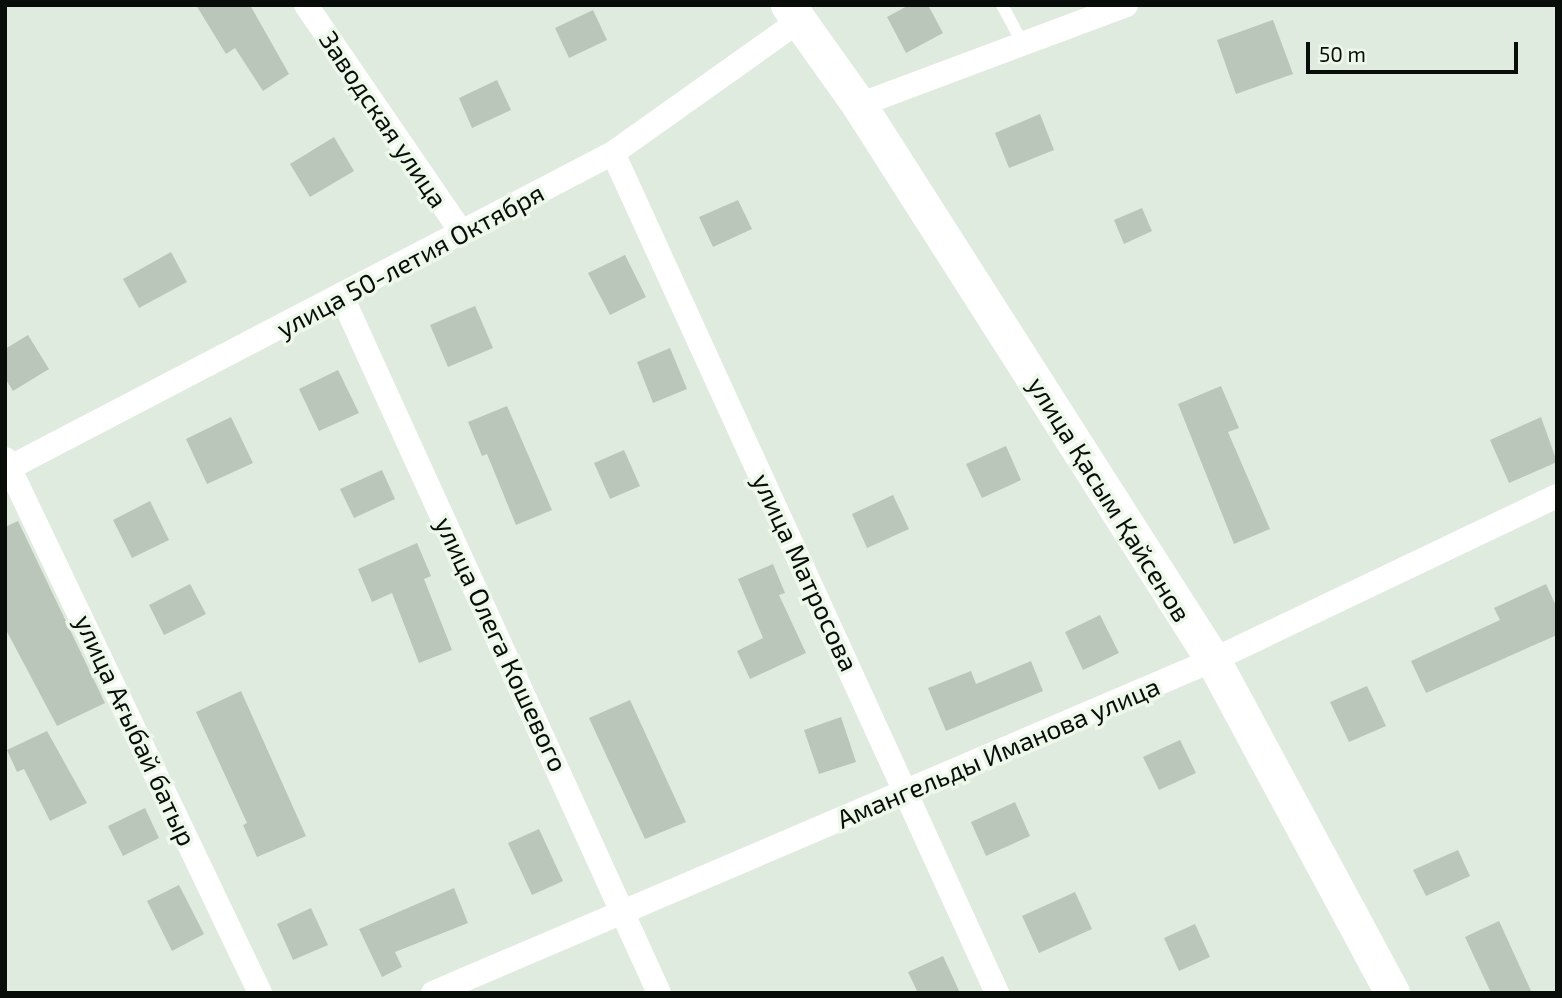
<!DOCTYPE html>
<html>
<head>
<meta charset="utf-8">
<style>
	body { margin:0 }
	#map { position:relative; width:1562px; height:998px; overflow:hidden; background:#dfebde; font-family:"Exo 2",sans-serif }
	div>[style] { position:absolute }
	.building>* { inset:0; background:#bbc6ba }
	.lane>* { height:12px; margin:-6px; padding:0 6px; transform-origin:6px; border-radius:6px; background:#fff }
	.street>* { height:24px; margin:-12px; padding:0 12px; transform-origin:12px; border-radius:12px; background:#fff }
	.secondary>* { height:35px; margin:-17.5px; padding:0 17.5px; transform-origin:17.5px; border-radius:17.5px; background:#fff }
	span { translate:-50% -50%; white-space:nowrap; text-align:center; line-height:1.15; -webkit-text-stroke:7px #edf8eb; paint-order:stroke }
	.street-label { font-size:26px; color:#090d09 }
	.frame { position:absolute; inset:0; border:7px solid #090d09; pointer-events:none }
	.scale { position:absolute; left:1306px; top:42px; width:212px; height:32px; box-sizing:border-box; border:4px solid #090d09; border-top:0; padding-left:9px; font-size:21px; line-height:24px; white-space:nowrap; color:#090d09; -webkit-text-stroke:5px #edf8eb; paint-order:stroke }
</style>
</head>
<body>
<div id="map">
	<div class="building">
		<i style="clip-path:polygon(196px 5px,250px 5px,289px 74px,263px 91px,235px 48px,226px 54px)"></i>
		<i style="clip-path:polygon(909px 5px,928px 5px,943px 33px,906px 53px,887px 17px)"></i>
		<i style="clip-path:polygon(593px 10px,607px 40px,569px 58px,555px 28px)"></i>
		<i style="clip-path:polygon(1273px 20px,1293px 74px,1236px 94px,1217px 40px)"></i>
		<i style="clip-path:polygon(497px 80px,511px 110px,472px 128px,459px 98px)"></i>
		<i style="clip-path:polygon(1040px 114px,1054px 150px,1009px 168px,995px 133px)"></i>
		<i style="clip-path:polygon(334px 137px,354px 171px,310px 197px,290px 164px)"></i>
		<i style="clip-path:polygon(738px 200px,752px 229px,713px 247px,699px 217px)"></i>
		<i style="clip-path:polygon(1142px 208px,1152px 231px,1124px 244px,1114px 220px)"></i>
		<i style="clip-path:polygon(171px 252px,187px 282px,139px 308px,123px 279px)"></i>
		<i style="clip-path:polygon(625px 255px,646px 297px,610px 315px,588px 273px)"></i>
		<i style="clip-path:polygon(475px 306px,493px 348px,448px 367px,430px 325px)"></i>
		<i style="clip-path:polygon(28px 335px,49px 369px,13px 391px,5px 378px,5px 349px)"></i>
		<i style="clip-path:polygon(670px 348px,687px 389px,653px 403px,637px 362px)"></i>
		<i style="clip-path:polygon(338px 370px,359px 413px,319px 431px,299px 389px)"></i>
		<i style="clip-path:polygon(1221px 386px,1239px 428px,1228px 432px,1270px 529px,1234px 544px,1178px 404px)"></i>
		<i style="clip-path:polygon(507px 406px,552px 510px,516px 525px,487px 454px,482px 456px,468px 422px)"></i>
		<i style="clip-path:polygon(231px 417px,253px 463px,207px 484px,186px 439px)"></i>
		<i style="clip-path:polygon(1541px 417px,1557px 462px,1509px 483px,1490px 440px)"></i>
		<i style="clip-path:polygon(1006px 446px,1021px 480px,982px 498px,966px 464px)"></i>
		<i style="clip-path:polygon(624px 450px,640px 486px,610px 499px,594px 463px)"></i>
		<i style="clip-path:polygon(382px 470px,395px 499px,354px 518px,340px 489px)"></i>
		<i style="clip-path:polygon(893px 495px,909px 529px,867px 548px,852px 514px)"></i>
		<i style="clip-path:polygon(150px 501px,169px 540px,132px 558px,113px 520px)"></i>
		<i style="clip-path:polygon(18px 521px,105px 703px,57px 726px,5px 628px,5px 527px)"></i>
		<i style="clip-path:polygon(417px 543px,431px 576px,424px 579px,452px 650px,419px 663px,392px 593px,372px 602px,358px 569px)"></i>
		<i style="clip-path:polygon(773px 564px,785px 593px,779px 595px,806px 653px,750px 679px,737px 651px,763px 638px,738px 579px)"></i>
		<i style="clip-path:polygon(190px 584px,206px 614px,164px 635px,149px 605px)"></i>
		<i style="clip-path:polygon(1546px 584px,1557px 608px,1557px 635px,1426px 693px,1411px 661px,1500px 620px,1494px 608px)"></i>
		<i style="clip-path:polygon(1100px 615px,1119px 653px,1083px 670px,1065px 632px)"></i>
		<i style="clip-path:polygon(1031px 661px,1043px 691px,946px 731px,928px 688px,971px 671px,976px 684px)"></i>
		<i style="clip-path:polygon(1367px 686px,1386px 726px,1349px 742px,1330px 702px)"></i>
		<i style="clip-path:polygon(241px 691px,306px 836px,257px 857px,243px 825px,247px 823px,196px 712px)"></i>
		<i style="clip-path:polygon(630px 700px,686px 822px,645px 839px,589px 718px)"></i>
		<i style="clip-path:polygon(841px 717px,856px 762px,819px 774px,804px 730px)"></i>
		<i style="clip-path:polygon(47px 731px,87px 803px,50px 821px,24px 769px,17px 772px,7px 750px)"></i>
		<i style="clip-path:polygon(1180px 740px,1196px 773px,1159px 790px,1143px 757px)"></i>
		<i style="clip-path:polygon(1015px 802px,1030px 836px,986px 856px,971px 822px)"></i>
		<i style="clip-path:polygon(145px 808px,159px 838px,123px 856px,108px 826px)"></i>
		<i style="clip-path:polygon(539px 829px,563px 881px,532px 895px,508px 843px)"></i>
		<i style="clip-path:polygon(1458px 850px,1470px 876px,1426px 896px,1413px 870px)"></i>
		<i style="clip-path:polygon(179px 885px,204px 934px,172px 951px,147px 901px)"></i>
		<i style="clip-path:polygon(454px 888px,468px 923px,395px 952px,402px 967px,382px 977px,359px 929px)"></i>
		<i style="clip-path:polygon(1075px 892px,1092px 929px,1039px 953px,1022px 916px)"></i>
		<i style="clip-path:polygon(311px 908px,328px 945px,293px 960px,277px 924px)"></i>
		<i style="clip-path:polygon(1499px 921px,1532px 993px,1491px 993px,1465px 937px)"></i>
		<i style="clip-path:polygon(1195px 924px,1210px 957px,1179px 971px,1164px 938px)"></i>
		<i style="clip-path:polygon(943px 956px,960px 993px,918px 993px,908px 972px)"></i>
	</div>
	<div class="lane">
		<i style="left:1002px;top:5px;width:44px;rotate:61.7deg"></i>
	</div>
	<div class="street">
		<i style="left:306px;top:5px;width:276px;rotate:55.6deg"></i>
		<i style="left:859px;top:105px;width:285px;rotate:-20.5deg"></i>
		<i style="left:613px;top:153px;width:924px;rotate:65.43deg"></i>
		<i style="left:342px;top:297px;width:765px;rotate:65.51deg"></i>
		<i style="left:5px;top:459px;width:592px;rotate:64.47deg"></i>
		<i style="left:5px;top:470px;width:686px;rotate:-27.54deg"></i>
		<i style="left:613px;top:153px;width:228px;rotate:-35.4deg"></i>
		<i style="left:433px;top:993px;width:848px;rotate:-23.12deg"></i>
		<i style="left:1213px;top:660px;width:381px;rotate:-25.5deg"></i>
	</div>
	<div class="secondary">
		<i style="left:788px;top:5px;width:123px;rotate:54.6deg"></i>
		<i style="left:859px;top:105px;width:658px;rotate:57.47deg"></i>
		<i style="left:1213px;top:660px;width:378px;rotate:61.7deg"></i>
	</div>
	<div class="street-label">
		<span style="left:384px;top:119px;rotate:56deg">Заводская улица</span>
		<span style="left:410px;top:260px;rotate:-28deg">улица 50-летия Октября</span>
		<span style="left:1110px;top:499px;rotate:58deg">улица Қасым Қайсенов</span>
		<span style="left:806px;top:572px;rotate:65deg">улица Матросова</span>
		<span style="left:502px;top:644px;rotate:65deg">улица Олега Кошевого</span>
		<span style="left:136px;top:730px;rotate:65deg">улица Ағыбай батыр</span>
		<span style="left:998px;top:752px;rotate:-23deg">Амангельды Иманова улица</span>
	</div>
	<div class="frame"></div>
	<div class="scale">50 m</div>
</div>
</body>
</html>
